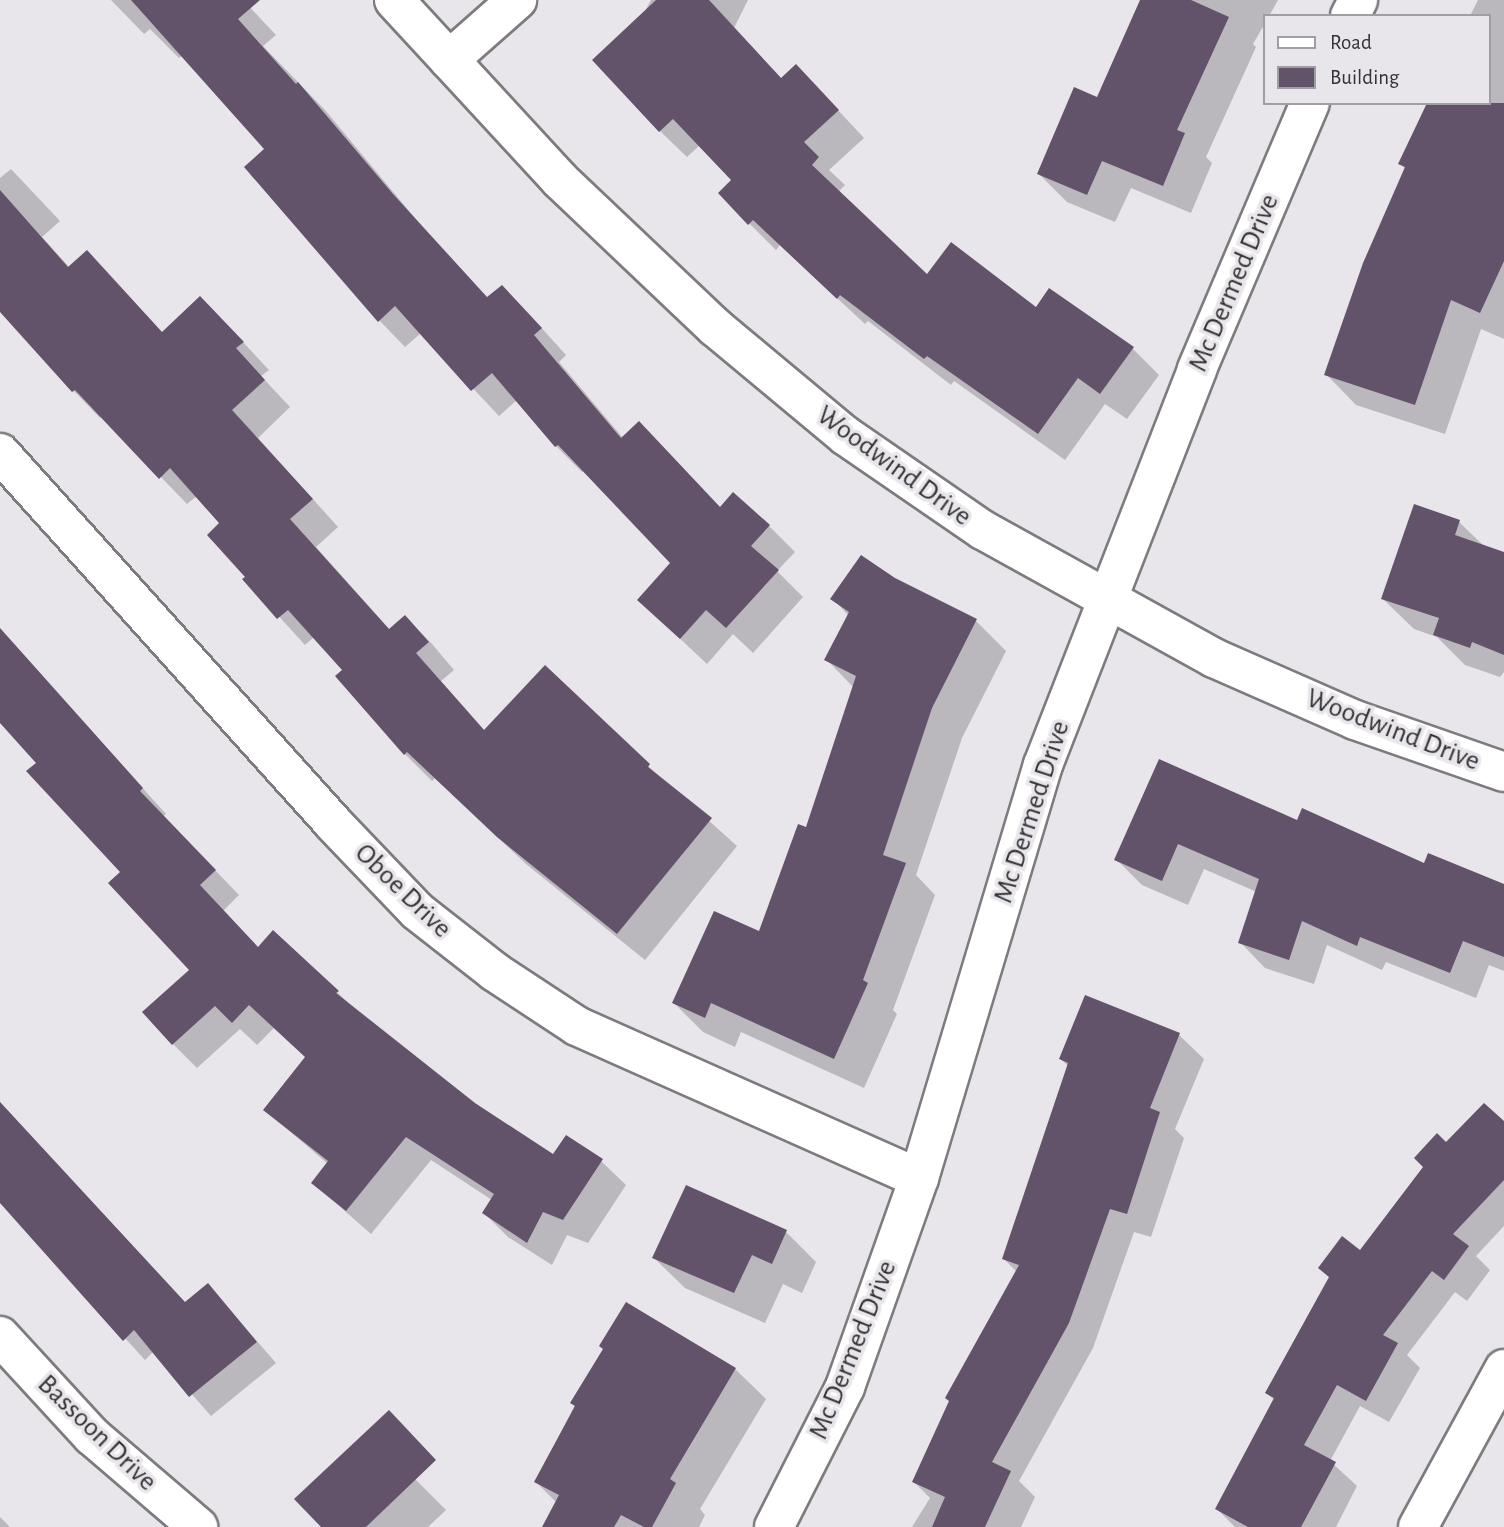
<!DOCTYPE html>
<html>
<head>
<meta charset="utf-8">
<style>
	body { margin:0 }
	#map { position:relative; width:1504px; height:1527px; overflow:hidden; background:#e9e6eb; font-family:"Alegreya Sans",sans-serif }
	div>[style] { position:absolute }
	.shadow>* { inset:0; background:#0003 }
	.building>* { inset:0; background:#62526a }
	.roads { filter:drop-shadow(2px 0 #7d7b7e) drop-shadow(-2px 0 #7d7b7e) drop-shadow(0 2px #7d7b7e) drop-shadow(0 -2px #7d7b7e) }
	.street>* { height:38px; margin:-19px; padding:0 19px; transform-origin:19px; border-radius:19px; background:#fff }
	span { translate:-50% -50%; white-space:nowrap; text-align:center; line-height:1.15; -webkit-text-stroke:7px #e9e6eb; paint-order:stroke }
	.street-label { font-size:28px; color:#333234 }
	.legend { position:absolute; left:1263px; top:14px; width:228px; height:91px; box-sizing:border-box; background:#e9e6eb; border:2px solid #a09ea2; margin:0; padding:9px 12px; list-style:none; font-size:21px; color:#333234 }
	.legend li { display:flex; align-items:center; gap:14px; height:35px }
	.legend b { width:35px; border:2px solid #a09ea2 }
</style>
</head>
<body>
<div id="map">
	<div class="shadow">
		<i style="clip-path:polygon(111px 0,243px 0,276px 35px,263px 46px,325px 110px,419px 223px,488px 299px,528px 313px,566px 355px,559px 362px,623px 438px,721px 509px,769px 526px,795px 552px,777px 571px,803px 597px,753px 653px,733px 634px,707px 664px,639px 600px,672px 563px,585px 470px,582px 472px,556px 446px,517px 400px,499px 416px,421px 333px,405px 347px,379px 320px,267px 149px,183px 55px,179px 58px,150px 29px,144px 34px)"></i>
		<i style="clip-path:polygon(651px 0,748px 0,734px 28px,782px 79px,822px 93px,864px 138px,829px 170px,845px 185px,838px 192px,927px 276px,1036px 309px,1132px 348px,1159px 375px,1127px 419px,1105px 404px,1065px 460px,954px 381px,951px 385px,868px 321px,865px 324px,780px 245px,776px 250px,749px 223px,733px 181px,700px 145px,687px 157px,660px 131px,644px 13px)"></i>
		<i style="clip-path:polygon(1142px 0,1278px 0,1269px 16px,1264px 16px,1264px 25px,1253px 44px,1256px 47px,1206px 157px,1212px 163px,1191px 213px,1131px 188px,1115px 222px,1067px 202px,1039px 174px,1097px 99px)"></i>
		<i style="clip-path:polygon(1478px 0,1504px 0,1504px 339px,1481px 329px,1445px 434px,1356px 405px,1326px 374px,1406px 170px,1400px 163px,1488px 103px,1488px 16px,1470px 16px)"></i>
		<i style="clip-path:polygon(11px 169px,60px 221px,42px 237px,70px 268px,163px 333px,227px 325px,269px 370px,261px 376px,290px 407px,258px 438px,338px 527px,316px 547px,390px 630px,405px 617px,432px 644px,454px 670px,441px 681px,485px 731px,648px 766px,737px 846px,645px 960px,526px 864px,435px 778px,432px 781px,405px 754px,338px 676px,344px 670px,314px 637px,305px 645px,245px 579px,247px 577px,222px 524px,197px 496px,187px 504px,102px 416px,100px 418px,74px 391px,0 309px,0 178px)"></i>
		<i style="clip-path:polygon(1459px 522px,1485px 547px,1504px 555px,1504px 672px,1500px 677px,1465px 665px,1437px 637px,1414px 629px,1383px 599px)"></i>
		<i style="clip-path:polygon(894px 580px,976px 621px,1006px 651px,962px 738px,916px 875px,935px 895px,893px 1010px,897px 1014px,864px 1088px,741px 1032px,735px 1047px,703px 1032px,674px 1003px,760px 934px,807px 829px,854px 688px,827px 660px,849px 616px,833px 599px)"></i>
		<i style="clip-path:polygon(6px 637px,166px 814px,163px 816px,239px 895px,223px 911px,258px 948px,337px 992px,359px 1013px,474px 1105px,554px 1156px,601px 1161px,626px 1185px,588px 1243px,567px 1235px,552px 1265px,508px 1237px,484px 1213px,492px 1200px,431px 1160px,371px 1234px,313px 1183px,328px 1164px,265px 1110px,307px 1058px,274px 1028px,257px 1045px,240px 1029px,197px 1068px,173px 1044px,192px 970px,122px 872px,38px 763px,0 721px,0 643px)"></i>
		<i style="clip-path:polygon(1159px 762px,1298px 822px,1425px 866px,1504px 885px,1504px 971px,1489px 965px,1476px 998px,1386px 962px,1382px 970px,1327px 945px,1314px 984px,1265px 968px,1240px 942px,1257px 892px,1204px 869px,1188px 905px,1142px 885px,1116px 859px)"></i>
		<i style="clip-path:polygon(1086px 997px,1179px 1035px,1204px 1059px,1175px 1129px,1184px 1138px,1151px 1237px,1134px 1232px,1093px 1348px,1019px 1481px,1035px 1497px,1021px 1527px,912px 1527px,930px 1498px,914px 1482px,1017px 1272px,1004px 1259px,1069px 1067px,1061px 1059px)"></i>
		<i style="clip-path:polygon(0 1102px,186px 1304px,208px 1285px,276px 1363px,211px 1416px,154px 1351px,145px 1360px,0 1201px)"></i>
		<i style="clip-path:polygon(1504px 1124px,1504px 1226px,1476px 1256px,1490px 1270px,1467px 1301px,1455px 1292px,1407px 1355px,1420px 1368px,1389px 1422px,1360px 1406px,1330px 1461px,1357px 1486px,1336px 1527px,1235px 1527px,1217px 1509px,1275px 1401px,1267px 1393px,1330px 1278px,1320px 1268px,1361px 1252px,1447px 1144px)"></i>
		<i style="clip-path:polygon(786px 1232px,816px 1262px,802px 1293px,783px 1284px,765px 1323px,685px 1288px,654px 1258px)"></i>
		<i style="clip-path:polygon(626px 1304px,735px 1369px,766px 1399px,700px 1509px,705px 1515px,699px 1527px,544px 1527px,557px 1503px,536px 1482px)"></i>
		<i style="clip-path:polygon(361px 1439px,416px 1480px,446px 1510px,428px 1527px,323px 1527px)"></i>
		<i style="clip-path:polygon(0 1517px,10px 1527px,0 1527px)"></i>
	</div>
	<div class="building">
		<i style="clip-path:polygon(131px 0,260px 0,238px 19px,296px 84px,298px 82px,393px 194px,487px 297px,502px 285px,542px 328px,534px 335px,621px 438px,639px 421px,720px 507px,733px 492px,770px 525px,751px 546px,779px 570px,726px 628px,706px 610px,680px 639px,637px 600px,670px 563px,558px 445px,555px 447px,492px 373px,471px 391px,395px 306px,378px 322px,244px 167px,264px 149px)"></i>
		<i style="clip-path:polygon(656px 0,709px 0,781px 78px,796px 64px,839px 110px,804px 142px,819px 157px,812px 165px,927px 274px,951px 242px,1036px 307px,1049px 288px,1134px 347px,1100px 394px,1078px 378px,1038px 434px,927px 356px,924px 359px,840px 295px,837px 299px,753px 220px,748px 225px,718px 193px,731px 180px,673px 119px,659px 132px,592px 60px)"></i>
		<i style="clip-path:polygon(1140px 0,1191px 0,1229px 17px,1177px 130px,1185px 133px,1163px 186px,1102px 161px,1087px 195px,1037px 174px,1074px 87px,1097px 97px)"></i>
		<i style="clip-path:polygon(1427px 103px,1504px 103px,1504px 261px,1480px 313px,1451px 300px,1415px 405px,1324px 375px,1363px 263px,1405px 167px,1398px 164px)"></i>
		<i style="clip-path:polygon(0 190px,68px 267px,87px 250px,162px 332px,200px 296px,244px 342px,236px 348px,265px 380px,232px 410px,313px 499px,290px 519px,389px 629px,405px 615px,429px 642px,416px 653px,484px 730px,545px 665px,650px 764px,648px 767px,712px 818px,617px 934px,497px 837px,407px 752px,404px 755px,335px 676px,342px 670px,288px 610px,277px 619px,242px 579px,245px 577px,207px 535px,219px 523px,170px 468px,159px 479px,75px 390px,72px 392px,0 312px)"></i>
		<i style="clip-path:polygon(1414px 504px,1460px 520px,1455px 535px,1504px 552px,1504px 655px,1472px 642px,1470px 648px,1433px 635px,1439px 618px,1381px 599px)"></i>
		<i style="clip-path:polygon(861px 555px,895px 578px,977px 619px,932px 708px,883px 855px,906px 863px,863px 980px,868px 983px,834px 1059px,711px 1003px,705px 1018px,672px 1003px,714px 911px,759px 931px,798px 824px,806px 827px,856px 676px,824px 660px,849px 612px,830px 599px)"></i>
		<i style="clip-path:polygon(0 628px,143px 788px,140px 791px,216px 870px,200px 885px,258px 947px,273px 930px,339px 991px,336px 993px,475px 1103px,553px 1154px,566px 1135px,603px 1159px,563px 1220px,543px 1212px,527px 1243px,482px 1213px,494px 1194px,406px 1137px,346px 1211px,311px 1183px,328px 1161px,263px 1110px,305px 1057px,249px 1005px,232px 1023px,215px 1006px,172px 1045px,142px 1012px,189px 970px,108px 883px,120px 872px,26px 771px,36px 763px,0 723px)"></i>
		<i style="clip-path:polygon(1159px 759px,1297px 820px,1302px 808px,1424px 863px,1428px 853px,1504px 884px,1504px 957px,1463px 941px,1450px 973px,1360px 937px,1357px 946px,1302px 921px,1289px 960px,1238px 943px,1259px 879px,1178px 844px,1162px 881px,1114px 860px)"></i>
		<i style="clip-path:polygon(1085px 995px,1180px 1033px,1150px 1108px,1160px 1112px,1127px 1214px,1110px 1209px,1069px 1323px,992px 1462px,1011px 1471px,985px 1527px,932px 1527px,945px 1497px,912px 1482px,949px 1401px,945px 1398px,1019px 1265px,1002px 1259px,1068px 1063px,1059px 1059px)"></i>
		<i style="clip-path:polygon(0 1102px,185px 1302px,208px 1283px,257px 1342px,189px 1397px,134px 1330px,123px 1341px,0 1203px)"></i>
		<i style="clip-path:polygon(1484px 1103px,1504px 1121px,1504px 1180px,1453px 1234px,1469px 1246px,1444px 1280px,1432px 1271px,1383px 1335px,1398px 1343px,1366px 1401px,1337px 1385px,1304px 1445px,1336px 1462px,1301px 1527px,1248px 1527px,1215px 1509px,1274px 1398px,1265px 1393px,1329px 1277px,1318px 1268px,1342px 1236px,1360px 1250px,1423px 1167px,1414px 1158px,1437px 1133px,1446px 1142px)"></i>
		<i style="clip-path:polygon(686px 1185px,787px 1230px,772px 1264px,752px 1255px,734px 1293px,652px 1258px)"></i>
		<i style="clip-path:polygon(626px 1302px,736px 1368px,670px 1479px,676px 1483px,652px 1527px,644px 1527px,621px 1515px,614px 1527px,542px 1527px,559px 1495px,534px 1482px,575px 1406px,570px 1403px,603px 1349px,599px 1346px)"></i>
		<i style="clip-path:polygon(389px 1410px,436px 1460px,366px 1527px,321px 1527px,294px 1499px)"></i>
	</div>
	<div class="roads">
		<div class="street">
			<i style="left:394px;top:0;width:245px;rotate:47.3deg"></i>
			<i style="left:560px;top:180px;width:214px;rotate:43.5deg"></i>
			<i style="left:715px;top:327px;width:170px;rotate:39.8deg"></i>
			<i style="left:846px;top:436px;width:166px;rotate:34.5deg"></i>
			<i style="left:983px;top:530px;width:264px;rotate:29deg"></i>
			<i style="left:1214px;top:658px;width:154px;rotate:23.7deg"></i>
			<i style="left:1355px;top:720px;width:158px;rotate:19.2deg"></i>
			<i style="left:1350px;top:16px;width:18px;rotate:-63deg"></i>
			<i style="left:449px;top:60px;width:91px;rotate:-41.4deg"></i>
			<i style="left:0;top:453px;width:496px;rotate:48deg"></i>
			<i style="left:332px;top:822px;width:123px;rotate:46.3deg"></i>
			<i style="left:417px;top:911px;width:99px;rotate:38deg"></i>
			<i style="left:495px;top:972px;width:98px;rotate:33.4deg"></i>
			<i style="left:577px;top:1026px;width:374px;rotate:24deg"></i>
			<i style="left:0;top:1336px;width:136px;rotate:47.4deg"></i>
			<i style="left:92px;top:1436px;width:140px;rotate:40.6deg"></i>
			<i style="left:774px;top:1527px;width:157px;rotate:-63.1deg"></i>
			<i style="left:845px;top:1387px;width:222px;rotate:-70.5deg"></i>
			<i style="left:919px;top:1178px;width:431px;rotate:-73.3deg"></i>
			<i style="left:1043px;top:765px;width:425px;rotate:-68.7deg"></i>
			<i style="left:1197px;top:369px;width:289px;rotate:-67deg"></i>
			<i style="left:1418px;top:1527px;width:180px;rotate:-61.4deg"></i>
		</div>
	</div>
	<div class="street-label">
		<span style="left:1234px;top:283px;rotate:-67deg">Mc Dermed Drive</span>
		<span style="left:894px;top:466px;rotate:36deg">Woodwind Drive</span>
		<span style="left:1393px;top:730px;rotate:21deg">Woodwind Drive</span>
		<span style="left:1032px;top:812px;rotate:-72deg">Mc Dermed Drive</span>
		<span style="left:403px;top:891px;rotate:44deg">Oboe Drive</span>
		<span style="left:853px;top:1350px;rotate:-68deg">Mc Dermed Drive</span>
		<span style="left:97px;top:1433px;rotate:44deg">Bassoon Drive</span>
	</div>
	<ul class="legend">
	<li><b style="height:9px;background:#fff"></b>Road</li>
	<li><b style="height:19px;background:#62526a"></b>Building</li>
	</ul>
</div>
</body>
</html>
